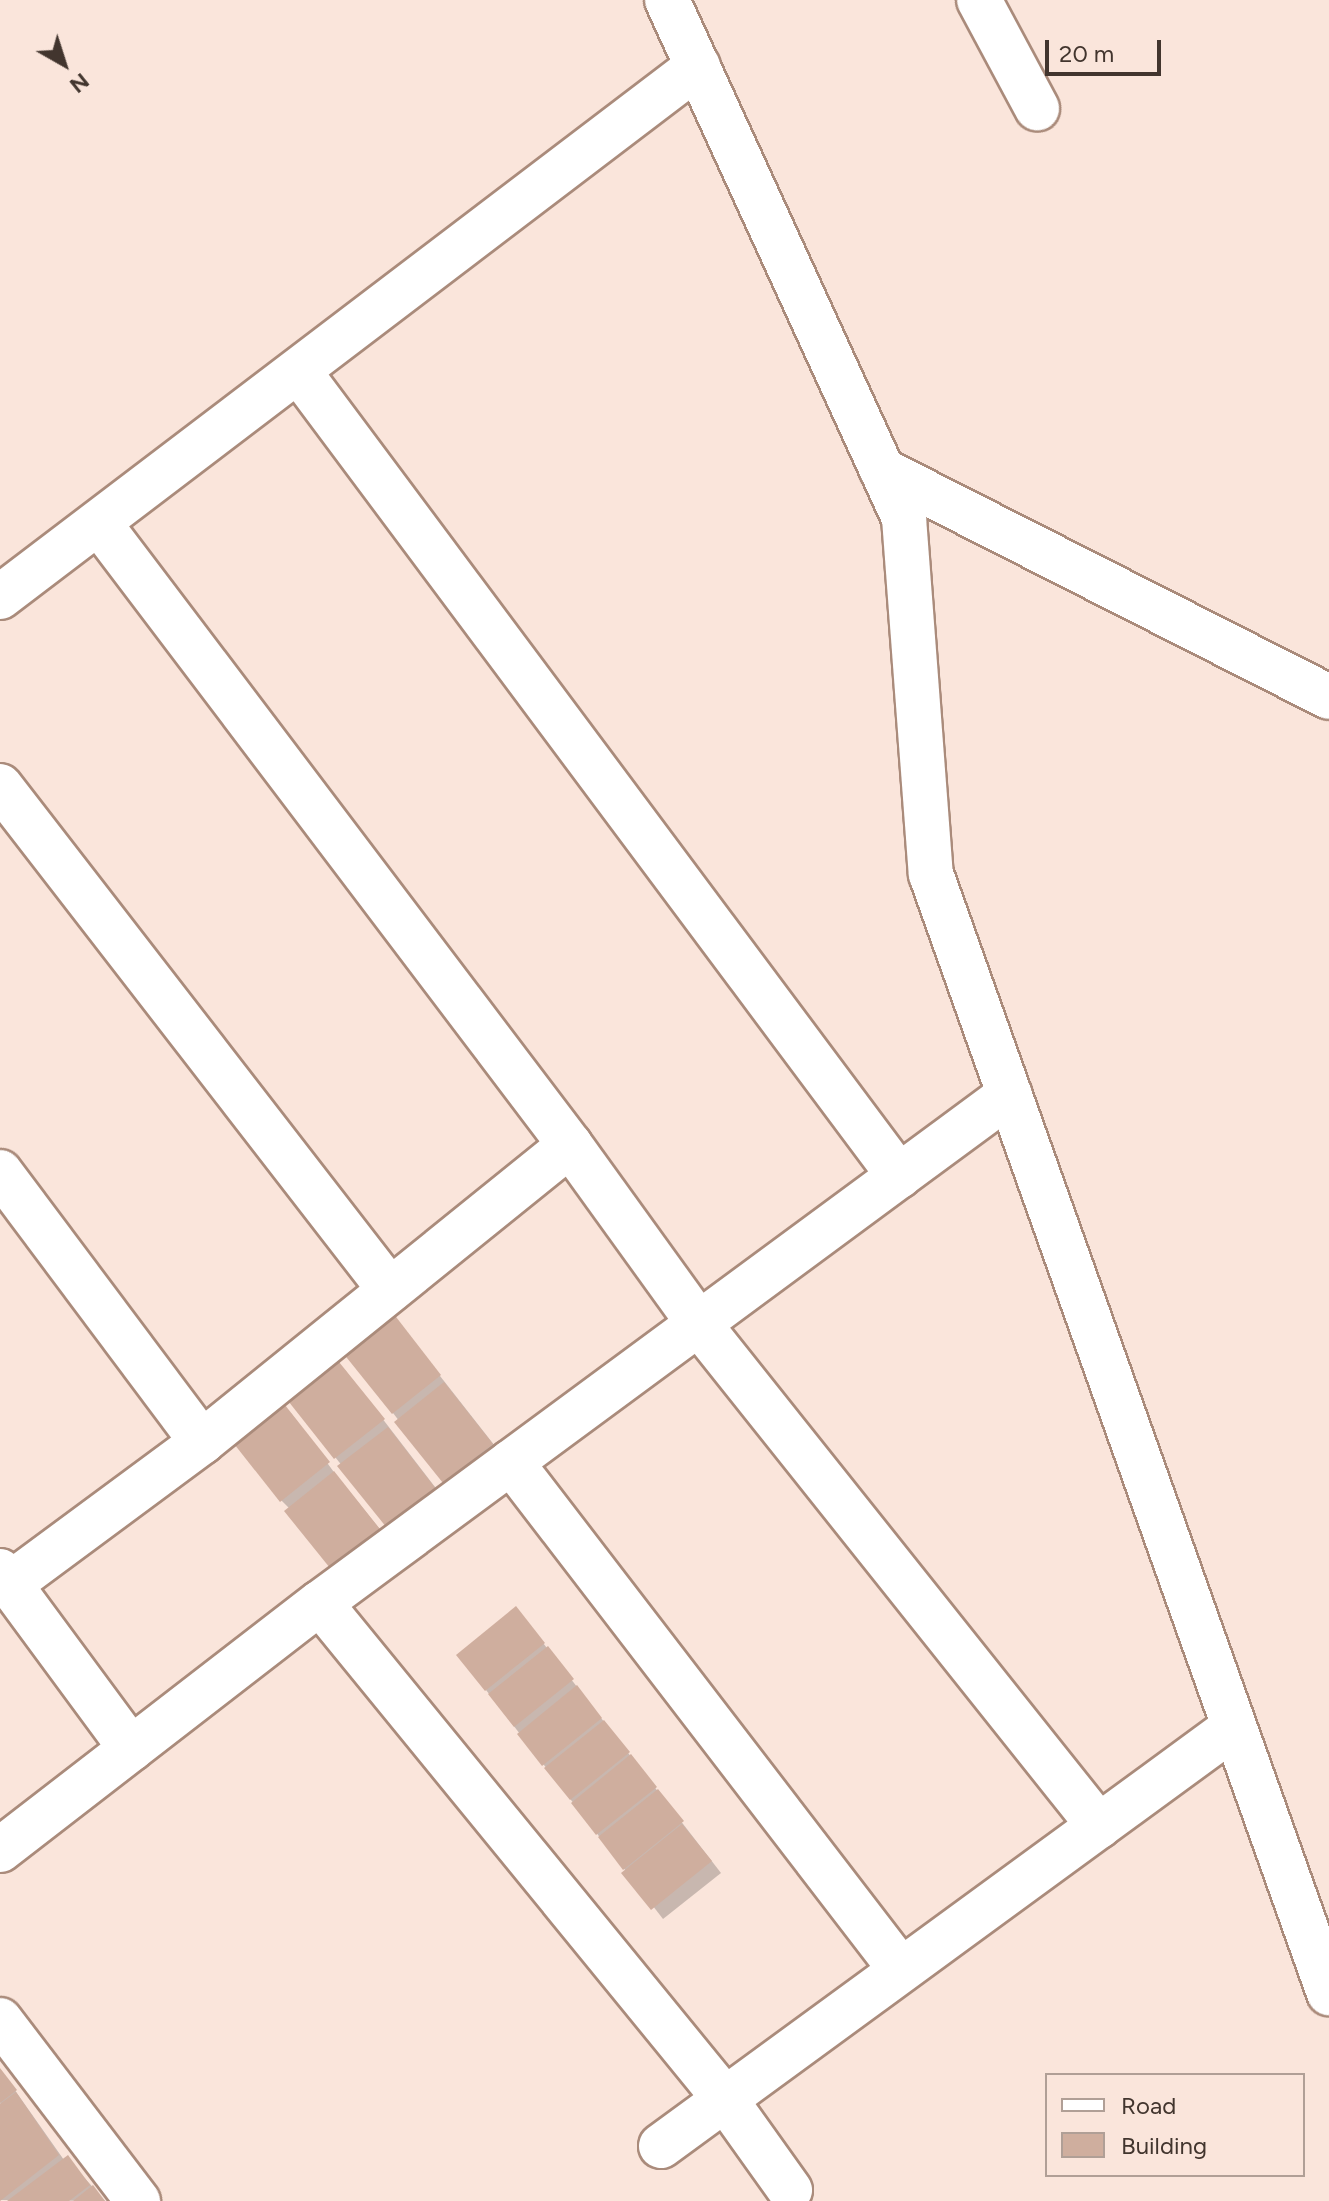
<!DOCTYPE html>
<html>
<head>
<meta charset="utf-8">
<style>
	body { margin:0 }
	#map { position:relative; width:1329px; height:2201px; overflow:hidden; background:#fae5db; font-family:Figtree,sans-serif }
	div>[style] { position:absolute }
	.shadow>* { inset:0; background:#0003 }
	.building>* { inset:0; background:#cfae9e }
	.roads { filter:drop-shadow(2px 0 #aa8b7b) drop-shadow(-2px 0 #aa8b7b) drop-shadow(0 2px #aa8b7b) drop-shadow(0 -2px #aa8b7b) }
	.minor>* { height:44px; margin:-22px; padding:0 22px; transform-origin:22px; border-radius:22px; background:#fff }
	span { translate:-50% -50%; white-space:nowrap; text-align:center; line-height:1.15; -webkit-text-stroke:6px #fae5db; paint-order:stroke }
	.legend { position:absolute; left:1045px; top:2073px; width:260px; height:104px; box-sizing:border-box; background:#fae5db; border:2px solid #b09f96; margin:0; padding:10px 14px; list-style:none; font-size:24px; color:#42352e }
	.legend li { display:flex; align-items:center; gap:16px; height:40px }
	.legend b { width:40px; border:2px solid #b09f96 }
	.north { position:absolute; left:24px; top:24px; width:80px; height:80px; -webkit-text-stroke:6px #fae5db; paint-order:stroke; rotate:141deg; font-size:22px; font-weight:700; line-height:32px; text-align:center; color:#42352e }
	.north::after { content:''; display:block; margin:auto; width:28px; height:36px; background:#42352e; clip-path:polygon(50% 0,100% 100%,50% 72%,0 100%) }
	.scale { position:absolute; left:1045px; top:40px; width:116px; height:36px; box-sizing:border-box; border:4px solid #42352e; border-top:0; padding-left:10px; font-size:24px; line-height:28px; white-space:nowrap; color:#42352e; -webkit-text-stroke:6px #fae5db; paint-order:stroke }
</style>
</head>
<body>
<div id="map">
	<div class="shadow">
		<i style="clip-path:polygon(393px 1316px,502px 1455px,454px 1492px,393px 1413px)"></i>
		<i style="clip-path:polygon(345px 1370px,445px 1500px,398px 1537px,288px 1397px)"></i>
		<i style="clip-path:polygon(291px 1413px,336px 1475px,392px 1544px,290px 1509px,281px 1500px)"></i>
		<i style="clip-path:polygon(516px 1608px,721px 1873px,663px 1919px,486px 1690px)"></i>
		<i style="clip-path:polygon(0 2069px,64px 2160px,67px 2158px,105px 2201px,1px 2200px)"></i>
	</div>
	<div class="building">
		<i style="clip-path:polygon(393px 1313px,441px 1375px,392px 1414px,343px 1353px)"></i>
		<i style="clip-path:polygon(335px 1357px,385px 1419px,334px 1459px,285px 1397px)"></i>
		<i style="clip-path:polygon(444px 1382px,493px 1444px,443px 1483px,394px 1422px)"></i>
		<i style="clip-path:polygon(281px 1400px,330px 1462px,280px 1502px,231px 1440px)"></i>
		<i style="clip-path:polygon(388px 1427px,436px 1489px,387px 1528px,337px 1466px)"></i>
		<i style="clip-path:polygon(334px 1471px,383px 1533px,334px 1573px,284px 1511px)"></i>
		<i style="clip-path:polygon(516px 1606px,545px 1643px,485px 1691px,456px 1655px)"></i>
		<i style="clip-path:polygon(548px 1646px,574px 1679px,514px 1727px,488px 1694px)"></i>
		<i style="clip-path:polygon(577px 1685px,602px 1718px,542px 1766px,517px 1734px)"></i>
		<i style="clip-path:polygon(604px 1720px,630px 1752px,570px 1800px,544px 1768px)"></i>
		<i style="clip-path:polygon(631px 1754px,657px 1787px,596px 1835px,571px 1803px)"></i>
		<i style="clip-path:polygon(658px 1789px,684px 1821px,623px 1870px,598px 1837px)"></i>
		<i style="clip-path:polygon(682px 1824px,712px 1861px,651px 1910px,621px 1873px)"></i>
		<i style="clip-path:polygon(0 2068px,17px 2090px,0 2103px)"></i>
		<i style="clip-path:polygon(16px 2092px,59px 2155px,0 2201px,0 2104px)"></i>
		<i style="clip-path:polygon(68px 2155px,90px 2185px,69px 2201px,7px 2201px)"></i>
		<i style="clip-path:polygon(93px 2185px,105px 2201px,73px 2201px)"></i>
	</div>
	<div class="roads">
		<div class="minor">
			<i style="left:667px;top:0;width:570px;rotate:65.41deg"></i>
			<i style="left:904px;top:518px;width:357px;rotate:85.7deg"></i>
			<i style="left:931px;top:874px;width:1188px;rotate:70.42deg"></i>
			<i style="left:979px;top:0;width:123px;rotate:61.8deg"></i>
			<i style="left:300px;top:373px;width:1002px;rotate:53.28deg"></i>
			<i style="left:882px;top:470px;width:501px;rotate:26.92deg"></i>
			<i style="left:99px;top:523px;width:780px;rotate:52.87deg"></i>
			<i style="left:570px;top:1145px;width:221px;rotate:54.2deg"></i>
			<i style="left:699px;top:1324px;width:642px;rotate:51.45deg"></i>
			<i style="left:0;top:597px;width:877px;rotate:-37.26deg"></i>
			<i style="left:0;top:786px;width:637px;rotate:52.27deg"></i>
			<i style="left:0;top:1172px;width:337px;rotate:53.2deg"></i>
			<i style="left:511px;top:1462px;width:640px;rotate:52.49deg"></i>
			<i style="left:0;top:1571px;width:221px;rotate:53.6deg"></i>
			<i style="left:10px;top:1584px;width:239px;rotate:-36.5deg"></i>
			<i style="left:202px;top:1442px;width:473px;rotate:-38.9deg"></i>
			<i style="left:320px;top:1603px;width:640px;rotate:50.77deg"></i>
			<i style="left:725px;top:2099px;width:112px;rotate:54.5deg"></i>
			<i style="left:0;top:1850px;width:404px;rotate:-37.7deg"></i>
			<i style="left:320px;top:1603px;width:857px;rotate:-36.42deg"></i>
			<i style="left:0;top:2020px;width:228px;rotate:52.7deg"></i>
			<i style="left:661px;top:2146px;width:710px;rotate:-36.18deg"></i>
		</div>
	</div>
	<ul class="legend">
	<li><b style="height:10px;background:#fff"></b>Road</li>
	<li><b style="height:22px;background:#cfae9e"></b>Building</li>
	</ul>
	<div class="north">N</div>
	<div class="scale">20 m</div>
</div>
</body>
</html>
